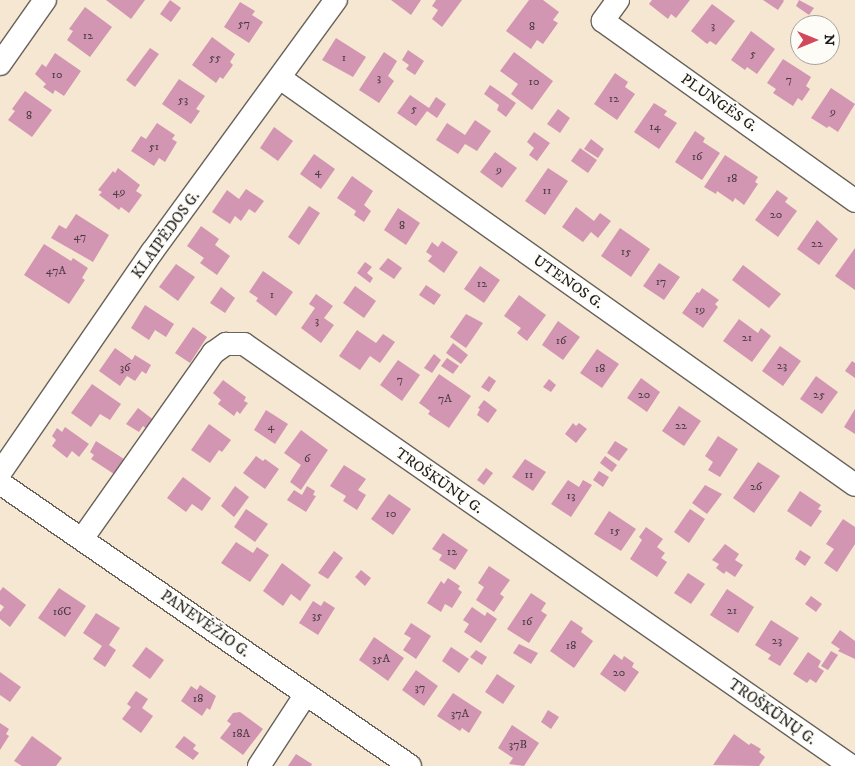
<!DOCTYPE html>
<html>
<head>
<meta charset="utf-8">
<style>
	body { margin:0 }
	#map { position:relative; width:855px; height:766px; overflow:hidden; background:#f5e7d1; font-family:"IM FELL DW Pica",serif }
	div>[style] { position:absolute }
	.building>* { inset:0; background:#d396b2 }
	.roads { filter:drop-shadow(1px 0 #68635b) drop-shadow(-1px 0 #68635b) drop-shadow(0 1px #68635b) drop-shadow(0 -1px #68635b) }
	.minor>* { height:22px; margin:-11px; padding:0 11px; transform-origin:11px; border-radius:11px; background:#fff }
	span { translate:-50% -50%; white-space:nowrap; text-align:center; line-height:1.15; -webkit-text-stroke:4.5px #fdfcf7; paint-order:stroke }
	.number-label { font-size:12px; color:#4a3a42 }
	.number-label span { -webkit-text-stroke-width:0 }
	.street-label { font-size:15px; color:#1c1c1c }
	.north { position:absolute; left:790px; top:15px; width:50px; height:50px; box-sizing:border-box; background:#fdfcf7; border:1px solid #a3a29f; border-radius:50%; rotate:90deg; font-size:14px; font-weight:700; line-height:20px; text-align:center; color:#1c1c1c }
	.north::after { content:''; display:block; margin:auto; width:18px; height:22px; background:#d1495b; clip-path:polygon(50% 0,100% 100%,50% 72%,0 100%) }
</style>
</head>
<body>
<div id="map">
	<div class="building">
		<i style="clip-path:polygon(106px 0,145px 0,131px 19px)"></i>
		<i style="clip-path:polygon(170px 0,181px 8px,171px 22px,160px 14px)"></i>
		<i style="clip-path:polygon(391px 0,421px 0,411px 15px)"></i>
		<i style="clip-path:polygon(436px 0,462px 0,442px 27px,432px 19px,438px 10px,432px 6px)"></i>
		<i style="clip-path:polygon(529px 0,543px 0,559px 12px,553px 20px,558px 23px,543px 44px,537px 40px,531px 49px,506px 31px)"></i>
		<i style="clip-path:polygon(652px 0,690px 0,676px 18px,671px 14px,668px 19px,649px 4px)"></i>
		<i style="clip-path:polygon(763px 0,783px 0,784px 1px,778px 10px)"></i>
		<i style="clip-path:polygon(799px 0,814px 8px,809px 15px,796px 6px)"></i>
		<i style="clip-path:polygon(240px 2px,255px 11px,252px 15px,263px 22px,249px 43px,224px 27px)"></i>
		<i style="clip-path:polygon(712px 4px,735px 21px,716px 45px,710px 41px,707px 44px,691px 31px)"></i>
		<i style="clip-path:polygon(85px 7px,112px 27px,90px 57px,67px 40px,73px 31px,69px 29px)"></i>
		<i style="clip-path:polygon(808px 17px,821px 25px,802px 25px)"></i>
		<i style="clip-path:polygon(751px 31px,775px 49px,757px 74px,747px 67px,745px 70px,731px 60px)"></i>
		<i style="clip-path:polygon(212px 37px,235px 54px,230px 62px,233px 65px,223px 79px,220px 77px,216px 83px,192px 65px)"></i>
		<i style="clip-path:polygon(336px 38px,366px 57px,353px 77px,322px 60px)"></i>
		<i style="clip-path:polygon(150px 48px,159px 54px,135px 87px,126px 80px)"></i>
		<i style="clip-path:polygon(408px 50px,424px 61px,415px 75px,406px 69px,409px 65px,402px 60px)"></i>
		<i style="clip-path:polygon(384px 52px,397px 61px,388px 76px,394px 81px,379px 103px,359px 90px)"></i>
		<i style="clip-path:polygon(514px 52px,553px 81px,532px 110px,511px 94px,518px 84px,500px 71px)"></i>
		<i style="clip-path:polygon(55px 53px,81px 71px,64px 96px,55px 90px,53px 94px,43px 87px,46px 84px,35px 74px,42px 64px,46px 67px)"></i>
		<i style="clip-path:polygon(783px 59px,811px 77px,806px 86px,810px 89px,802px 101px,798px 98px,793px 106px,773px 93px,776px 89px,767px 83px)"></i>
		<i style="clip-path:polygon(615px 73px,628px 82px,625px 87px,635px 94px,617px 120px,594px 104px)"></i>
		<i style="clip-path:polygon(179px 79px,205px 96px,196px 109px,200px 111px,191px 124px,162px 104px)"></i>
		<i style="clip-path:polygon(490px 85px,516px 103px,506px 117px,497px 110px,499px 105px,484px 94px)"></i>
		<i style="clip-path:polygon(831px 88px,855px 104px,838px 132px,829px 126px,827px 128px,811px 118px)"></i>
		<i style="clip-path:polygon(25px 91px,52px 110px,32px 137px,8px 120px,15px 111px,12px 109px)"></i>
		<i style="clip-path:polygon(410px 95px,429px 108px,436px 97px,446px 104px,437px 118px,427px 111px,416px 126px,397px 113px)"></i>
		<i style="clip-path:polygon(654px 103px,667px 111px,664px 115px,677px 123px,659px 149px,634px 132px)"></i>
		<i style="clip-path:polygon(558px 109px,570px 118px,560px 133px,547px 124px)"></i>
		<i style="clip-path:polygon(475px 120px,491px 131px,477px 151px,465px 144px,458px 154px,436px 140px,447px 123px,465px 135px)"></i>
		<i style="clip-path:polygon(157px 123px,175px 135px,172px 139px,177px 142px,165px 162px,159px 158px,154px 166px,131px 151px,141px 136px,146px 139px)"></i>
		<i style="clip-path:polygon(274px 127px,293px 141px,278px 161px,260px 148px)"></i>
		<i style="clip-path:polygon(695px 131px,705px 138px,703px 142px,720px 153px,702px 180px,675px 162px)"></i>
		<i style="clip-path:polygon(534px 132px,550px 143px,537px 161px,529px 155px,534px 148px,527px 142px)"></i>
		<i style="clip-path:polygon(591px 139px,604px 149px,598px 158px,584px 149px)"></i>
		<i style="clip-path:polygon(580px 148px,597px 160px,588px 173px,571px 161px)"></i>
		<i style="clip-path:polygon(495px 152px,517px 168px,502px 188px,480px 172px)"></i>
		<i style="clip-path:polygon(314px 154px,335px 169px,321px 189px,300px 174px)"></i>
		<i style="clip-path:polygon(725px 155px,758px 177px,755px 182px,758px 184px,744px 205px,735px 198px,733px 202px,717px 191px,716px 194px,704px 187px)"></i>
		<i style="clip-path:polygon(118px 168px,140px 185px,136px 191px,142px 195px,129px 213px,121px 207px,119px 210px,99px 195px,102px 192px,98px 190px,113px 171px,115px 173px)"></i>
		<i style="clip-path:polygon(548px 168px,568px 181px,545px 215px,525px 201px)"></i>
		<i style="clip-path:polygon(352px 176px,373px 191px,364px 205px,371px 211px,364px 222px,354px 215px,356px 211px,337px 198px)"></i>
		<i style="clip-path:polygon(246px 189px,264px 201px,255px 213px,249px 209px,241px 221px,235px 216px,230px 224px,212px 212px,227px 190px,239px 199px)"></i>
		<i style="clip-path:polygon(777px 190px,788px 198px,785px 202px,797px 211px,778px 237px,755px 220px)"></i>
		<i style="clip-path:polygon(309px 206px,320px 213px,299px 245px,288px 237px)"></i>
		<i style="clip-path:polygon(576px 207px,594px 221px,600px 213px,611px 221px,598px 238px,591px 232px,583px 242px,562px 227px)"></i>
		<i style="clip-path:polygon(398px 208px,420px 223px,406px 245px,384px 230px)"></i>
		<i style="clip-path:polygon(76px 214px,109px 235px,93px 262px,51px 238px,59px 225px,66px 229px)"></i>
		<i style="clip-path:polygon(817px 220px,838px 239px,819px 265px,797px 249px)"></i>
		<i style="clip-path:polygon(201px 226px,219px 239px,215px 245px,230px 256px,217px 275px,200px 263px,204px 258px,187px 246px)"></i>
		<i style="clip-path:polygon(620px 228px,650px 249px,631px 277px,601px 256px)"></i>
		<i style="clip-path:polygon(442px 241px,458px 252px,444px 273px,428px 261px,432px 256px,426px 252px,432px 242px,438px 247px)"></i>
		<i style="clip-path:polygon(44px 244px,71px 261px,73px 258px,88px 268px,82px 278px,85px 280px,69px 304px,24px 275px)"></i>
		<i style="clip-path:polygon(855px 248px,855px 290px,835px 276px)"></i>
		<i style="clip-path:polygon(388px 258px,402px 268px,394px 279px,379px 269px)"></i>
		<i style="clip-path:polygon(365px 262px,372px 267px,367px 273px,373px 278px,370px 283px,357px 273px)"></i>
		<i style="clip-path:polygon(659px 263px,680px 277px,664px 300px,643px 286px)"></i>
		<i style="clip-path:polygon(176px 264px,195px 277px,178px 301px,159px 287px)"></i>
		<i style="clip-path:polygon(743px 265px,781px 294px,769px 308px,732px 280px)"></i>
		<i style="clip-path:polygon(480px 266px,500px 280px,484px 303px,464px 289px)"></i>
		<i style="clip-path:polygon(263px 271px,293px 292px,276px 316px,256px 301px,258px 298px,249px 292px)"></i>
		<i style="clip-path:polygon(426px 285px,441px 295px,434px 305px,419px 295px)"></i>
		<i style="clip-path:polygon(355px 286px,376px 301px,364px 318px,343px 303px)"></i>
		<i style="clip-path:polygon(221px 287px,235px 298px,225px 313px,210px 303px)"></i>
		<i style="clip-path:polygon(702px 288px,719px 300px,715px 304px,718px 307px,703px 328px,682px 313px,697px 292px,699px 293px)"></i>
		<i style="clip-path:polygon(316px 294px,333px 306px,324px 318px,334px 325px,321px 343px,301px 328px,315px 308px,309px 304px)"></i>
		<i style="clip-path:polygon(519px 295px,546px 315px,527px 341px,517px 333px,521px 328px,504px 316px)"></i>
		<i style="clip-path:polygon(145px 305px,174px 324px,166px 337px,155px 330px,149px 340px,131px 328px)"></i>
		<i style="clip-path:polygon(466px 314px,483px 323px,466px 348px,450px 337px)"></i>
		<i style="clip-path:polygon(739px 319px,758px 333px,761px 328px,771px 336px,752px 362px,723px 341px)"></i>
		<i style="clip-path:polygon(558px 321px,580px 337px,563px 360px,542px 345px)"></i>
		<i style="clip-path:polygon(193px 327px,207px 337px,190px 363px,175px 353px)"></i>
		<i style="clip-path:polygon(357px 330px,376px 343px,383px 334px,395px 342px,380px 363px,370px 356px,360px 370px,339px 356px)"></i>
		<i style="clip-path:polygon(453px 343px,468px 355px,461px 364px,446px 353px)"></i>
		<i style="clip-path:polygon(780px 346px,801px 361px,783px 386px,762px 371px)"></i>
		<i style="clip-path:polygon(115px 348px,132px 360px,135px 355px,151px 365px,146px 374px,142px 371px,135px 381px,127px 376px,120px 386px,99px 371px)"></i>
		<i style="clip-path:polygon(597px 349px,619px 364px,602px 388px,580px 373px)"></i>
		<i style="clip-path:polygon(434px 354px,441px 360px,432px 373px,424px 368px)"></i>
		<i style="clip-path:polygon(447px 358px,459px 366px,453px 374px,441px 366px)"></i>
		<i style="clip-path:polygon(398px 360px,420px 375px,402px 401px,380px 385px)"></i>
		<i style="clip-path:polygon(852px 361px,855px 363px,855px 378px,845px 371px)"></i>
		<i style="clip-path:polygon(439px 374px,471px 396px,449px 428px,428px 414px,430px 411px,419px 403px)"></i>
		<i style="clip-path:polygon(489px 376px,496px 381px,489px 392px,481px 387px)"></i>
		<i style="clip-path:polygon(816px 376px,838px 392px,822px 414px,800px 399px)"></i>
		<i style="clip-path:polygon(641px 378px,660px 392px,647px 412px,627px 398px)"></i>
		<i style="clip-path:polygon(549px 379px,556px 385px,551px 392px,543px 387px)"></i>
		<i style="clip-path:polygon(223px 380px,246px 397px,244px 401px,248px 403px,240px 414px,237px 411px,234px 416px,218px 404px,221px 400px,213px 393px)"></i>
		<i style="clip-path:polygon(92px 384px,121px 404px,110px 420px,100px 414px,91px 427px,71px 413px)"></i>
		<i style="clip-path:polygon(484px 400px,497px 410px,488px 423px,477px 415px,480px 409px,478px 408px)"></i>
		<i style="clip-path:polygon(679px 406px,701px 421px,684px 446px,662px 431px)"></i>
		<i style="clip-path:polygon(138px 408px,155px 421px,148px 430px,143px 426px,139px 432px,126px 424px)"></i>
		<i style="clip-path:polygon(855px 409px,855px 434px,844px 427px)"></i>
		<i style="clip-path:polygon(266px 410px,288px 424px,275px 444px,254px 430px)"></i>
		<i style="clip-path:polygon(573px 423px,576px 426px,579px 423px,587px 429px,576px 443px,565px 434px)"></i>
		<i style="clip-path:polygon(209px 424px,231px 440px,222px 452px,219px 450px,210px 463px,191px 450px)"></i>
		<i style="clip-path:polygon(65px 427px,89px 444px,79px 457px,72px 451px,67px 458px,52px 446px,56px 440px,52px 436px,57px 428px,62px 432px)"></i>
		<i style="clip-path:polygon(301px 430px,328px 450px,301px 490px,290px 482px,301px 465px,284px 453px)"></i>
		<i style="clip-path:polygon(718px 436px,738px 449px,720px 477px,708px 470px,713px 462px,705px 456px)"></i>
		<i style="clip-path:polygon(96px 441px,124px 459px,114px 474px,91px 459px,94px 455px,90px 452px)"></i>
		<i style="clip-path:polygon(615px 441px,628px 449px,619px 461px,607px 453px)"></i>
		<i style="clip-path:polygon(256px 456px,263px 461px,265px 459px,279px 469px,265px 489px,243px 473px)"></i>
		<i style="clip-path:polygon(605px 456px,617px 465px,612px 472px,600px 463px)"></i>
		<i style="clip-path:polygon(525px 459px,546px 472px,533px 491px,512px 477px)"></i>
		<i style="clip-path:polygon(758px 462px,780px 476px,754px 513px,733px 498px)"></i>
		<i style="clip-path:polygon(344px 465px,366px 479px,358px 490px,366px 495px,357px 510px,343px 501px,346px 496px,330px 486px)"></i>
		<i style="clip-path:polygon(486px 468px,493px 473px,484px 485px,477px 480px)"></i>
		<i style="clip-path:polygon(599px 471px,609px 477px,603px 487px,593px 480px)"></i>
		<i style="clip-path:polygon(183px 477px,211px 498px,202px 511px,192px 504px,186px 512px,167px 498px)"></i>
		<i style="clip-path:polygon(568px 480px,579px 487px,583px 480px,592px 485px,571px 517px,551px 504px)"></i>
		<i style="clip-path:polygon(705px 485px,722px 494px,707px 514px,692px 503px)"></i>
		<i style="clip-path:polygon(235px 486px,249px 497px,234px 517px,221px 506px)"></i>
		<i style="clip-path:polygon(307px 486px,315px 491px,313px 495px,316px 496px,306px 512px,287px 500px,294px 490px,302px 495px)"></i>
		<i style="clip-path:polygon(800px 491px,821px 505px,818px 509px,822px 511px,811px 527px,787px 511px)"></i>
		<i style="clip-path:polygon(389px 494px,411px 509px,393px 535px,371px 519px)"></i>
		<i style="clip-path:polygon(246px 509px,268px 524px,255px 542px,234px 527px)"></i>
		<i style="clip-path:polygon(690px 509px,705px 519px,689px 543px,674px 532px)"></i>
		<i style="clip-path:polygon(609px 511px,636px 529px,621px 551px,594px 534px)"></i>
		<i style="clip-path:polygon(843px 519px,855px 527px,855px 544px,837px 572px,824px 563px,834px 549px,826px 544px)"></i>
		<i style="clip-path:polygon(646px 527px,663px 539px,657px 547px,665px 553px,661px 558px,667px 562px,657px 577px,630px 559px,642px 540px,639px 537px)"></i>
		<i style="clip-path:polygon(443px 533px,468px 550px,455px 570px,439px 560px,442px 555px,432px 549px)"></i>
		<i style="clip-path:polygon(236px 542px,253px 553px,257px 547px,269px 555px,250px 582px,221px 563px)"></i>
		<i style="clip-path:polygon(725px 544px,739px 554px,735px 560px,743px 565px,735px 577px,726px 571px,724px 574px,716px 568px,719px 564px,712px 560px)"></i>
		<i style="clip-path:polygon(800px 550px,811px 557px,805px 566px,795px 559px)"></i>
		<i style="clip-path:polygon(334px 551px,343px 558px,328px 579px,318px 573px)"></i>
		<i style="clip-path:polygon(282px 563px,311px 585px,300px 601px,291px 594px,283px 606px,263px 591px)"></i>
		<i style="clip-path:polygon(489px 566px,510px 580px,500px 594px,504px 597px,494px 612px,476px 600px,484px 587px,478px 583px)"></i>
		<i style="clip-path:polygon(361px 570px,371px 578px,365px 586px,355px 577px)"></i>
		<i style="clip-path:polygon(688px 573px,705px 584px,691px 604px,674px 593px)"></i>
		<i style="clip-path:polygon(448px 578px,460px 586px,458px 589px,462px 592px,452px 608px,445px 604px,441px 612px,427px 603px,441px 581px,444px 584px)"></i>
		<i style="clip-path:polygon(3px 587px,26px 605px,10px 627px,0 619px,0 612px,4px 607px,0 604px,0 591px)"></i>
		<i style="clip-path:polygon(59px 588px,86px 606px,65px 637px,38px 618px)"></i>
		<i style="clip-path:polygon(727px 589px,754px 607px,738px 633px,710px 615px)"></i>
		<i style="clip-path:polygon(531px 593px,546px 603px,541px 611px,547px 615px,529px 643px,507px 629px)"></i>
		<i style="clip-path:polygon(811px 596px,822px 604px,816px 612px,805px 604px)"></i>
		<i style="clip-path:polygon(313px 601px,321px 606px,324px 601px,335px 608px,318px 635px,299px 623px)"></i>
		<i style="clip-path:polygon(472px 607px,485px 616px,487px 612px,497px 619px,481px 643px,464px 632px,469px 624px,463px 620px)"></i>
		<i style="clip-path:polygon(96px 613px,120px 628px,109px 645px,116px 650px,105px 667px,93px 659px,102px 646px,83px 633px)"></i>
		<i style="clip-path:polygon(571px 620px,583px 628px,581px 632px,593px 641px,574px 668px,550px 651px)"></i>
		<i style="clip-path:polygon(771px 620px,799px 638px,780px 666px,768px 659px,771px 655px,755px 645px)"></i>
		<i style="clip-path:polygon(411px 623px,431px 636px,416px 659px,403px 650px,411px 638px,404px 634px)"></i>
		<i style="clip-path:polygon(840px 630px,855px 641px,855px 659px,838px 651px,840px 649px,831px 643px)"></i>
		<i style="clip-path:polygon(374px 637px,404px 658px,388px 681px,359px 660px)"></i>
		<i style="clip-path:polygon(519px 644px,538px 653px,531px 664px,513px 653px)"></i>
		<i style="clip-path:polygon(146px 647px,164px 660px,150px 679px,132px 666px)"></i>
		<i style="clip-path:polygon(451px 647px,469px 659px,459px 673px,442px 661px)"></i>
		<i style="clip-path:polygon(476px 650px,487px 657px,482px 665px,470px 657px)"></i>
		<i style="clip-path:polygon(831px 651px,838px 655px,828px 670px,821px 666px)"></i>
		<i style="clip-path:polygon(808px 652px,821px 661px,818px 667px,824px 671px,816px 683px,810px 679px,807px 683px,793px 674px)"></i>
		<i style="clip-path:polygon(614px 654px,622px 660px,624px 656px,634px 663px,632px 667px,639px 672px,625px 692px,600px 674px)"></i>
		<i style="clip-path:polygon(416px 670px,438px 686px,424px 706px,402px 690px)"></i>
		<i style="clip-path:polygon(0 672px,21px 687px,10px 702px,0 695px)"></i>
		<i style="clip-path:polygon(497px 674px,515px 686px,503px 704px,485px 692px)"></i>
		<i style="clip-path:polygon(200px 685px,216px 696px,210px 710px,207px 708px,202px 716px,181px 701px,191px 686px,197px 690px)"></i>
		<i style="clip-path:polygon(136px 691px,148px 699px,142px 708px,153px 716px,141px 733px,122px 719px,131px 707px,127px 704px)"></i>
		<i style="clip-path:polygon(453px 693px,482px 712px,469px 733px,462px 728px,460px 731px,437px 716px)"></i>
		<i style="clip-path:polygon(548px 710px,559px 717px,551px 729px,541px 722px)"></i>
		<i style="clip-path:polygon(240px 712px,263px 729px,243px 755px,220px 738px,231px 724px,227px 721px,233px 713px)"></i>
		<i style="clip-path:polygon(0 723px,9px 729px,6px 734px,9px 736px,0 750px)"></i>
		<i style="clip-path:polygon(512px 725px,539px 743px,524px 766px,509px 764px,513px 758px,498px 748px)"></i>
		<i style="clip-path:polygon(734px 734px,749px 745px,751px 743px,761px 749px,759px 752px,765px 757px,759px 766px,713px 765px)"></i>
		<i style="clip-path:polygon(32px 736px,62px 758px,56px 766px,22px 766px,14px 761px)"></i>
		<i style="clip-path:polygon(184px 736px,196px 745px,193px 749px,199px 753px,193px 760px,175px 747px)"></i>
		<i style="clip-path:polygon(296px 754px,312px 764px,311px 766px,288px 766px)"></i>
	</div>
	<div class="roads">
		<div class="minor">
			<i style="left:618px;top:0;width:26px;rotate:126deg"></i>
			<i style="left:603px;top:21px;width:310px;rotate:35.5deg"></i>
			<i style="left:0;top:64px;width:78px;rotate:-54.9deg"></i>
			<i style="left:280px;top:78px;width:704px;rotate:35.29deg"></i>
			<i style="left:0;top:473px;width:268px;rotate:-55.5deg"></i>
			<i style="left:152px;top:252px;width:312px;rotate:-53.9deg"></i>
			<i style="left:0;top:483px;width:498px;rotate:34.6deg"></i>
			<i style="left:82px;top:539px;width:228px;rotate:-54.8deg"></i>
			<i style="left:213px;top:353px;width:16px;rotate:-35deg"></i>
			<i style="left:226px;top:344px;width:18px"></i>
			<i style="left:244px;top:344px;width:739px;rotate:34.81deg"></i>
			<i style="left:259px;top:766px;width:86px;rotate:-56.9deg"></i>
		</div>
	</div>
	<div class="number-label">
		<span style="left:244px;top:24px">57</span>
		<span style="left:713px;top:26px">3</span>
		<span style="left:532px;top:27px">8</span>
		<span style="left:88px;top:36px">12</span>
		<span style="left:753px;top:54px">5</span>
		<span style="left:215px;top:58px">55</span>
		<span style="left:344px;top:58px">1</span>
		<span style="left:57px;top:75px">10</span>
		<span style="left:379px;top:78px">3</span>
		<span style="left:789px;top:80px">7</span>
		<span style="left:534px;top:82px">10</span>
		<span style="left:614px;top:99px">12</span>
		<span style="left:183px;top:100px">53</span>
		<span style="left:414px;top:109px">5</span>
		<span style="left:833px;top:112px">9</span>
		<span style="left:29px;top:116px">8</span>
		<span style="left:655px;top:127px">14</span>
		<span style="left:154px;top:147px">51</span>
		<span style="left:697px;top:157px">16</span>
		<span style="left:499px;top:170px">9</span>
		<span style="left:318px;top:172px">4</span>
		<span style="left:732px;top:179px">18</span>
		<span style="left:547px;top:191px">11</span>
		<span style="left:119px;top:192px">49</span>
		<span style="left:776px;top:215px">20</span>
		<span style="left:402px;top:226px">8</span>
		<span style="left:80px;top:237px">47</span>
		<span style="left:817px;top:244px">22</span>
		<span style="left:626px;top:252px">15</span>
		<span style="left:56px;top:271px">47A</span>
		<span style="left:661px;top:282px">17</span>
		<span style="left:482px;top:284px">12</span>
		<span style="left:272px;top:295px">1</span>
		<span style="left:700px;top:310px">19</span>
		<span style="left:317px;top:321px">3</span>
		<span style="left:747px;top:338px">21</span>
		<span style="left:561px;top:341px">16</span>
		<span style="left:782px;top:366px">23</span>
		<span style="left:125px;top:368px">36</span>
		<span style="left:600px;top:369px">18</span>
		<span style="left:400px;top:380px">7</span>
		<span style="left:644px;top:395px">20</span>
		<span style="left:819px;top:395px">25</span>
		<span style="left:445px;top:399px">7A</span>
		<span style="left:681px;top:426px">22</span>
		<span style="left:271px;top:427px">4</span>
		<span style="left:307px;top:459px">6</span>
		<span style="left:529px;top:475px">11</span>
		<span style="left:756px;top:487px">26</span>
		<span style="left:571px;top:496px">13</span>
		<span style="left:391px;top:514px">10</span>
		<span style="left:615px;top:531px">15</span>
		<span style="left:452px;top:552px">12</span>
		<span style="left:732px;top:611px">21</span>
		<span style="left:62px;top:612px">16C</span>
		<span style="left:317px;top:616px">35</span>
		<span style="left:527px;top:622px">16</span>
		<span style="left:777px;top:641px">23</span>
		<span style="left:571px;top:646px">18</span>
		<span style="left:381px;top:659px">35A</span>
		<span style="left:619px;top:673px">20</span>
		<span style="left:420px;top:688px">37</span>
		<span style="left:198px;top:699px">18</span>
		<span style="left:460px;top:714px">37A</span>
		<span style="left:241px;top:734px">18A</span>
		<span style="left:518px;top:745px">37B</span>
	</div>
	<div class="street-label">
		<span style="left:719px;top:103px;rotate:35deg">PLUNGĖS G.</span>
		<span style="left:166px;top:235px;rotate:-54deg">KLAIPĖDOS G.</span>
		<span style="left:568px;top:282px;rotate:35deg">UTENOS G.</span>
		<span style="left:439px;top:481px;rotate:35deg">TROŠKŪNŲ G.</span>
		<span style="left:205px;top:624px;rotate:35deg">PANEVĖŽIO G.</span>
		<span style="left:772px;top:712px;rotate:35deg">TROŠKŪNŲ G.</span>
	</div>
	<div class="north">N</div>
</div>
</body>
</html>
